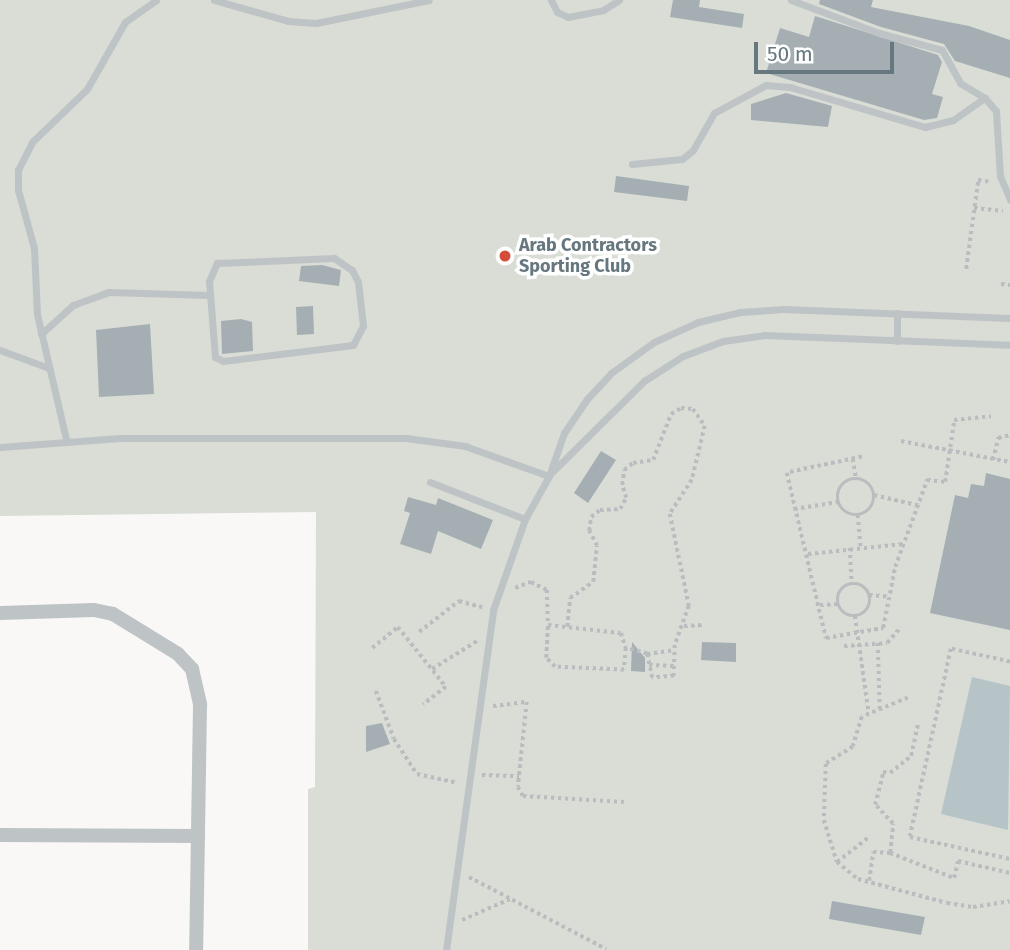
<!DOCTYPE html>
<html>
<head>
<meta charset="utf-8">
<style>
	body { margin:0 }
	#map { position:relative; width:1010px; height:950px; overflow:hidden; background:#f9f8f6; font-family:"Fira Sans",sans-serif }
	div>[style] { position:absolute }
	.green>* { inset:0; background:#d9ddd6 }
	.water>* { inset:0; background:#b7c4c7 }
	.building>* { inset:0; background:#a5afb3 }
	.path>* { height:3.5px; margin-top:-1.75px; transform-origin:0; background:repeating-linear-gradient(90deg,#b9bdbf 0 3.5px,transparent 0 7px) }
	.path>.ring { margin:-1.75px; padding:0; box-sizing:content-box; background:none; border:3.5px solid #b9bdbf; border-radius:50% }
	.service>* { height:7px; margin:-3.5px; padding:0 3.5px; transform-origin:3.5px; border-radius:3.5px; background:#bec3c6 }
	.minor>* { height:14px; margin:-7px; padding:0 7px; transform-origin:7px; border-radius:7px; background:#bec3c6 }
	.dots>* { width:19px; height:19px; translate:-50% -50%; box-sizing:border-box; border:4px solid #fff; border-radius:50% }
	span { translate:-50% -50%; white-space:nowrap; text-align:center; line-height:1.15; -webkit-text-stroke:7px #fff; paint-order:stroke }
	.poi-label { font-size:18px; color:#66777f; font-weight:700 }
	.left { translate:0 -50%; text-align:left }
	.scale { position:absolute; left:754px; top:42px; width:140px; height:32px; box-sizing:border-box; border:4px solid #66777f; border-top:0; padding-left:9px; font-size:21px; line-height:24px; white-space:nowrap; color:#66777f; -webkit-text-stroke:5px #fff; paint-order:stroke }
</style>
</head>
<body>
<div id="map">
	<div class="green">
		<i style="clip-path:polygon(0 0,1010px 0,1010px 950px,308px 950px,308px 789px,315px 787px,316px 512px,0 516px)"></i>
	</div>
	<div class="water">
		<i style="clip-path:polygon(972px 677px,1010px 686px,1008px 830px,941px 814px)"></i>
	</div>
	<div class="building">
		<i style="clip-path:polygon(673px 0,700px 0,699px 7px,744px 14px,742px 28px,670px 17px)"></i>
		<i style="clip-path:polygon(820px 0,873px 0,871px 7px,969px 26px,1010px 40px,1010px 78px,955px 61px,944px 44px,881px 27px,819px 4px)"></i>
		<i style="clip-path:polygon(815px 16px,938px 55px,942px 62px,932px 94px,943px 97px,937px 118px,924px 120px,766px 73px,780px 28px,809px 37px)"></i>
		<i style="clip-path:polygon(786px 93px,832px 106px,828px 127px,751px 120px,751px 104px)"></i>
		<i style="clip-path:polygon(616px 176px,689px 186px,687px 201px,614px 192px)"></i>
		<i style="clip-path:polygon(322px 265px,341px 270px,339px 286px,299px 281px,301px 266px)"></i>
		<i style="clip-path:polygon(313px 306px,314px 334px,297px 335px,296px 307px)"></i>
		<i style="clip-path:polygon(241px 319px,252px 322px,253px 351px,222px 354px,221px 321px)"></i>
		<i style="clip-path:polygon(150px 324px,154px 394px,99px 397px,96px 330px)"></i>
		<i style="clip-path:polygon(601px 451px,616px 460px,588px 503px,574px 493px)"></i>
		<i style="clip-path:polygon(986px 473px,1010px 479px,1010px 630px,930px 613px,955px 495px,968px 498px,971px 484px,984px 486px)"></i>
		<i style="clip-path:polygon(408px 497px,436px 505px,438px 498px,493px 520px,481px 549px,438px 531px,431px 554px,400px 544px,410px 513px,404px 511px)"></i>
		<i style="clip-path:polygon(632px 642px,645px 658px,645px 672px,631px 671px)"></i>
		<i style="clip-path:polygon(702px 642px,736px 643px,736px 662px,701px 660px)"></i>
		<i style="clip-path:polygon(382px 723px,390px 744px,366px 752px,366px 726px)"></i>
		<i style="clip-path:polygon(832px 901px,925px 917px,921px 935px,829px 919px)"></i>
	</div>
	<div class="path">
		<i style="left:974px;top:208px;width:29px;rotate:6deg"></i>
		<i style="left:966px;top:269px;width:90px;rotate:-82.3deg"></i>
		<i style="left:978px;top:180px;width:12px;rotate:9deg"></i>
		<i style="left:1001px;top:284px;width:9px;rotate:6deg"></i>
		<i style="left:901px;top:441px;width:111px;rotate:10.9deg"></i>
		<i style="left:862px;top:457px;width:77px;rotate:168deg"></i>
		<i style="left:787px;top:473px;width:170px;rotate:76.7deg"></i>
		<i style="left:826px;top:638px;width:58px;rotate:-10deg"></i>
		<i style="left:883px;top:628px;width:62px;rotate:-78.9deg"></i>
		<i style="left:895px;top:567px;width:93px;rotate:-69.8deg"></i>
		<i style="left:927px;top:480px;width:18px;rotate:6deg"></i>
		<i style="left:945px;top:482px;width:63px;rotate:-81.7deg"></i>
		<i style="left:954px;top:420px;width:37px;rotate:-6deg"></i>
		<i style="left:853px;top:459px;width:20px;rotate:81deg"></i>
		<i style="left:993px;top:460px;width:23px;rotate:-77deg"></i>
		<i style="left:998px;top:438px;width:12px;rotate:-14deg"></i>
		<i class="ring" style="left:838px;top:479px;width:32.5px;height:32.5px"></i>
		<i style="left:874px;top:495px;width:48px;rotate:13.2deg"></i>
		<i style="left:794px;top:509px;width:45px;rotate:-9deg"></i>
		<i style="left:858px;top:515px;width:32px;rotate:85deg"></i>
		<i style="left:850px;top:548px;width:36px;rotate:87deg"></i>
		<i style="left:808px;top:554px;width:96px;rotate:-6deg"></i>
		<i class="ring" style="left:838px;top:584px;width:28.5px;height:28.5px"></i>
		<i style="left:515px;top:588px;width:17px;rotate:-21deg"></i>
		<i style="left:531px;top:582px;width:18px;rotate:27deg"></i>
		<i style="left:547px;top:590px;width:35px;rotate:88deg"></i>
		<i style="left:869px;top:595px;width:21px;rotate:5deg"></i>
		<i style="left:820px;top:605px;width:18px;rotate:-3deg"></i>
		<i style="left:855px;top:616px;width:98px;rotate:81.8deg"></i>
		<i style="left:548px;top:625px;width:73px;rotate:6.3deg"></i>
		<i style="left:621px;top:633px;width:16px;rotate:72deg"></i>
		<i style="left:626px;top:648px;width:22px;rotate:95deg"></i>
		<i style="left:624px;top:670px;width:69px;rotate:-177.5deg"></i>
		<i style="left:555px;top:667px;width:13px;rotate:-135deg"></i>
		<i style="left:546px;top:658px;width:33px;rotate:-87deg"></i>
		<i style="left:684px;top:626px;width:18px;rotate:-3deg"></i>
		<i style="left:567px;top:627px;width:29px;rotate:-84deg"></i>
		<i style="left:570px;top:598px;width:28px;rotate:-35deg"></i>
		<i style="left:593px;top:582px;width:36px;rotate:-84deg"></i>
		<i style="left:597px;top:546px;width:17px;rotate:-118deg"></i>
		<i style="left:589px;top:531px;width:14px;rotate:-82deg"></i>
		<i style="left:591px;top:517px;width:11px;rotate:-38deg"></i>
		<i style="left:600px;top:510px;width:20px;rotate:-3deg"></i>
		<i style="left:620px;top:509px;width:13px;rotate:-61deg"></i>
		<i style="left:626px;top:498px;width:14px;rotate:-107deg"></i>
		<i style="left:622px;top:485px;width:15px;rotate:-82deg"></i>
		<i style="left:624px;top:470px;width:11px;rotate:-38deg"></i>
		<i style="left:633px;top:463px;width:20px;rotate:-9deg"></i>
		<i style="left:653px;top:460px;width:49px;rotate:-68.6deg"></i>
		<i style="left:671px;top:414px;width:12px;rotate:-31deg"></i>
		<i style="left:681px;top:408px;width:12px;rotate:5deg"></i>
		<i style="left:693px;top:409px;width:21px;rotate:55deg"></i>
		<i style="left:705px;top:426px;width:56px;rotate:103.5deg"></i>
		<i style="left:692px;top:480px;width:40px;rotate:122.9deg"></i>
		<i style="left:670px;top:514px;width:94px;rotate:78.3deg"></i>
		<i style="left:689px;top:606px;width:41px;rotate:109.7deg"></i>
		<i style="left:675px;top:645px;width:31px;rotate:92deg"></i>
		<i style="left:674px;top:676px;width:22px;rotate:175deg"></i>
		<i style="left:652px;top:678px;width:25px;rotate:-102deg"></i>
		<i style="left:647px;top:654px;width:22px;rotate:-164deg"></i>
		<i style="left:419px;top:632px;width:51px;rotate:-37.8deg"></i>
		<i style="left:459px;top:601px;width:24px;rotate:15deg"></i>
		<i style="left:878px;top:643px;width:67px;rotate:88.3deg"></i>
		<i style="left:844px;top:646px;width:43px;rotate:-4deg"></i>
		<i style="left:887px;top:643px;width:20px;rotate:-49deg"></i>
		<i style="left:372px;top:648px;width:33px;rotate:-39deg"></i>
		<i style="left:398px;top:627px;width:77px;rotate:51.3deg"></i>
		<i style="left:446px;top:687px;width:29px;rotate:142deg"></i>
		<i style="left:647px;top:654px;width:28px;rotate:-8deg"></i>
		<i style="left:1010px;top:662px;width:60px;rotate:-167.6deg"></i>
		<i style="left:951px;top:649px;width:192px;rotate:102.3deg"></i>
		<i style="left:910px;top:837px;width:102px;rotate:12.4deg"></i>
		<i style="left:649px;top:665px;width:26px;rotate:2deg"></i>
		<i style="left:432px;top:669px;width:53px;rotate:-31.9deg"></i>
		<i style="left:376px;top:691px;width:51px;rotate:69.4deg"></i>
		<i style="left:394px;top:739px;width:42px;rotate:56.7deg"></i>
		<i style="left:417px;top:774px;width:42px;rotate:12.4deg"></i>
		<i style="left:908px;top:698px;width:50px;rotate:157.6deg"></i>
		<i style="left:862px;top:717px;width:31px;rotate:107deg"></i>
		<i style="left:853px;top:747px;width:32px;rotate:148deg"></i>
		<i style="left:826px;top:764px;width:56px;rotate:92deg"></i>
		<i style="left:824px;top:820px;width:44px;rotate:72.8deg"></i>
		<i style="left:837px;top:862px;width:27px;rotate:39deg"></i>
		<i style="left:858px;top:879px;width:92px;rotate:15.1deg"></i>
		<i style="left:947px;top:903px;width:26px;rotate:9deg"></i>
		<i style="left:973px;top:907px;width:37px;rotate:-9deg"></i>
		<i style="left:493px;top:706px;width:34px;rotate:-7deg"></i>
		<i style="left:527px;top:702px;width:85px;rotate:96deg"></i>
		<i style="left:518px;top:787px;width:10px;rotate:61deg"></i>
		<i style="left:523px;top:796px;width:101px;rotate:3.4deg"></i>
		<i style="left:482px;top:775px;width:37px;rotate:2deg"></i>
		<i style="left:890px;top:853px;width:29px;rotate:-84deg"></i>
		<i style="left:893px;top:824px;width:26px;rotate:-133deg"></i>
		<i style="left:875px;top:805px;width:34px;rotate:-76deg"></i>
		<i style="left:883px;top:772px;width:7px;rotate:8deg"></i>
		<i style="left:890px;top:773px;width:27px;rotate:-39deg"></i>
		<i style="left:911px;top:756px;width:33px;rotate:-78deg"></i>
		<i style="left:837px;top:862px;width:39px;rotate:-38deg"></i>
		<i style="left:469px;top:877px;width:155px;rotate:27.7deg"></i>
		<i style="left:869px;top:881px;width:29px;rotate:-82deg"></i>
		<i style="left:873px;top:852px;width:17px;rotate:3deg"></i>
		<i style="left:890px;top:853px;width:69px;rotate:21.3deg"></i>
		<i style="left:954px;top:878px;width:17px;rotate:-77deg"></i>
		<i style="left:958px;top:861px;width:53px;rotate:13deg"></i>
		<i style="left:462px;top:920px;width:52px;rotate:-23.6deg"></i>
	</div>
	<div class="service">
		<i style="left:214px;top:0;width:77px;rotate:15.8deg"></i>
		<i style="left:288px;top:21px;width:28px;rotate:4deg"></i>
		<i style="left:316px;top:23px;width:115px;rotate:-11.5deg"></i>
		<i style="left:551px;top:0;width:13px;rotate:63deg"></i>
		<i style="left:557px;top:12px;width:12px;rotate:24deg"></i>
		<i style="left:568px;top:17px;width:36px;rotate:-11deg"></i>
		<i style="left:603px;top:10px;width:19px;rotate:-32deg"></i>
		<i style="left:791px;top:0;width:94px;rotate:20.6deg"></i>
		<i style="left:879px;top:33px;width:65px;rotate:15.1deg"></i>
		<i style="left:942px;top:50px;width:38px;rotate:61deg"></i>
		<i style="left:960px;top:83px;width:29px;rotate:31deg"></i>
		<i style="left:985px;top:98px;width:17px;rotate:50deg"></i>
		<i style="left:996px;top:111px;width:65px;rotate:86.5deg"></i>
		<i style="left:1000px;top:176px;width:26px;rotate:67deg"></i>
		<i style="left:632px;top:164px;width:50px;rotate:-5.7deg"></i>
		<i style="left:682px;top:159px;width:14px;rotate:-39deg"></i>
		<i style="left:693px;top:150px;width:43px;rotate:-60.4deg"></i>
		<i style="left:714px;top:113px;width:59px;rotate:-28.3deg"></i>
		<i style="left:766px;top:85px;width:24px;rotate:5deg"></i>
		<i style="left:790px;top:87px;width:141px;rotate:16.5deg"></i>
		<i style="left:925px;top:127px;width:29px;rotate:-14deg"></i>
		<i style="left:953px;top:120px;width:39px;rotate:-35deg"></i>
		<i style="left:334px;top:258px;width:22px;rotate:34deg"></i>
		<i style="left:352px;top:270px;width:13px;rotate:63deg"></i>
		<i style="left:358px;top:282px;width:44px;rotate:83.5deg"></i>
		<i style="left:363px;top:326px;width:21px;rotate:118deg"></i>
		<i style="left:353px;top:345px;width:131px;rotate:173deg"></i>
		<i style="left:223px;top:361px;width:9px;rotate:-153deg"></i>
		<i style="left:215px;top:357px;width:76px;rotate:-94.5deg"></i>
		<i style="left:209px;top:281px;width:20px;rotate:-66deg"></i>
		<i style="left:217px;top:263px;width:117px;rotate:-2.4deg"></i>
		<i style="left:41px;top:334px;width:43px;rotate:-42.2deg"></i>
		<i style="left:73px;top:305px;width:37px;rotate:-20deg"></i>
		<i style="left:108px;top:292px;width:102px;rotate:1.7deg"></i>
		<i style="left:897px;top:341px;width:28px;rotate:-90deg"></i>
		<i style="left:0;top:350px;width:52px;rotate:20.2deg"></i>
		<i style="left:66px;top:439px;width:128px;rotate:-103.1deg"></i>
		<i style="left:37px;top:314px;width:66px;rotate:-92.6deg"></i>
		<i style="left:34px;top:248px;width:60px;rotate:-105.4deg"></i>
		<i style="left:18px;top:190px;width:20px;rotate:-90deg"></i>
		<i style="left:18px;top:170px;width:31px;rotate:-63deg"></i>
		<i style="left:32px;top:142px;width:76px;rotate:-43.9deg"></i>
		<i style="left:87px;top:89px;width:77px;rotate:-60.4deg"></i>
		<i style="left:125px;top:22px;width:38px;rotate:-35deg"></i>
		<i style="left:0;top:447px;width:120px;rotate:-4.3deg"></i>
		<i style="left:120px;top:438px;width:286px"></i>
		<i style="left:406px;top:438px;width:60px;rotate:7.7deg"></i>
		<i style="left:465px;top:446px;width:89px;rotate:19.7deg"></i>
		<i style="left:549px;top:475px;width:134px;rotate:-44.7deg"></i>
		<i style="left:644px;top:381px;width:46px;rotate:-32.7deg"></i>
		<i style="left:683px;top:356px;width:43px;rotate:-20.6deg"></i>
		<i style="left:723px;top:341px;width:42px;rotate:-8.1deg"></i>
		<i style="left:765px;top:335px;width:245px;rotate:2.3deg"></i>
		<i style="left:430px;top:482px;width:102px;rotate:21.3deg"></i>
		<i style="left:446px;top:950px;width:343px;rotate:-82.1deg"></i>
		<i style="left:493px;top:610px;width:96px;rotate:-70.6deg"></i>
		<i style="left:525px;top:519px;width:49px;rotate:-60.8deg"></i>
		<i style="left:549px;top:476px;width:46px;rotate:-70.8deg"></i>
		<i style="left:564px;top:433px;width:41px;rotate:-55.9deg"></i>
		<i style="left:587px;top:399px;width:35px;rotate:-47deg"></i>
		<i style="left:611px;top:373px;width:53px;rotate:-35.8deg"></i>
		<i style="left:654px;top:342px;width:48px;rotate:-24.4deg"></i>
		<i style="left:698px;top:322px;width:43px;rotate:-13.4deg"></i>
		<i style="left:740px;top:312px;width:44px;rotate:-3.9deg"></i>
		<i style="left:784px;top:309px;width:226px;rotate:2.3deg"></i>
	</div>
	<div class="minor">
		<i style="left:0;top:613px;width:94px;rotate:-1.8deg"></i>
		<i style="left:94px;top:610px;width:19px;rotate:12deg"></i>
		<i style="left:113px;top:614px;width:76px;rotate:31.6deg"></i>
		<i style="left:178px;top:654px;width:21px;rotate:47deg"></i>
		<i style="left:192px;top:669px;width:37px;rotate:77deg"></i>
		<i style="left:200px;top:705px;width:245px;rotate:90.9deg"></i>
		<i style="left:0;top:835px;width:198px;rotate:0.3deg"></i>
	</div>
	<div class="dots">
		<i style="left:505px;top:256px;background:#d44d3b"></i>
	</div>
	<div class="poi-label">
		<span class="left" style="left:519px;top:256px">Arab Contractors<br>Sporting Club</span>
	</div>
	<div class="scale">50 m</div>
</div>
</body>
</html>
